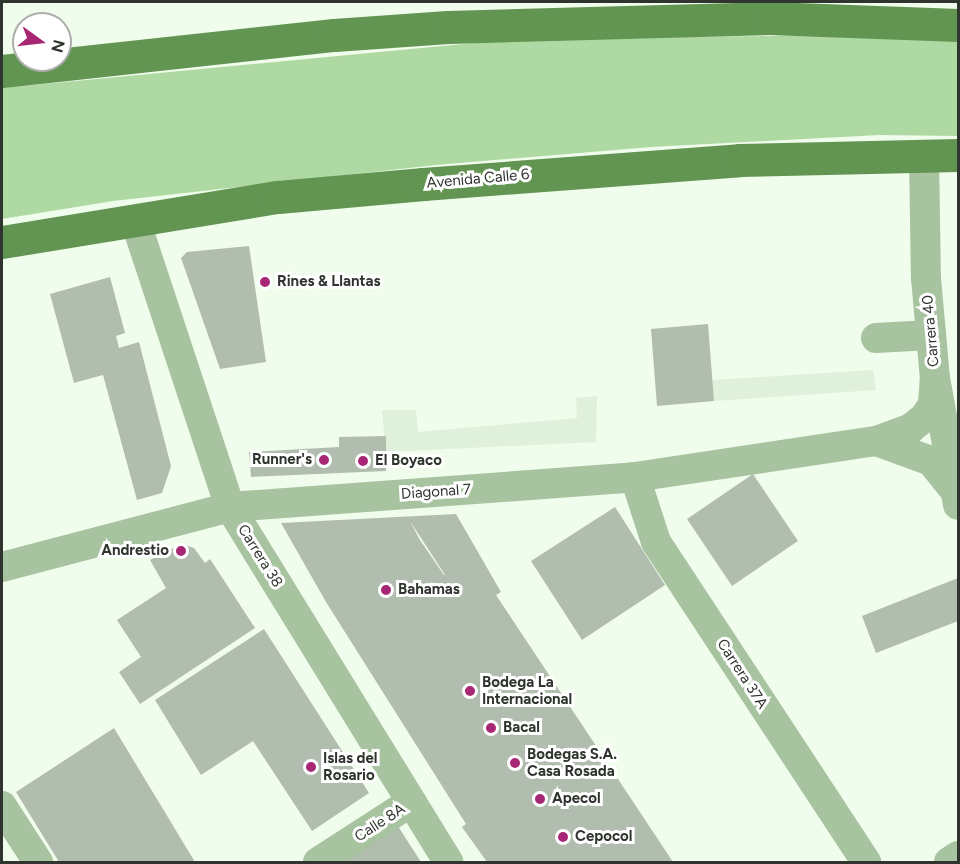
<!DOCTYPE html>
<html>
<head>
<meta charset="utf-8">
<style>
	body { margin:0 }
	#map { position:relative; width:960px; height:864px; overflow:hidden; background:#f0fcec; font-family:Figtree,sans-serif }
	div>[style] { position:absolute }
	.built>* { inset:0; background:#dff1da }
	.green>* { inset:0; background:#afd9a3 }
	.building>* { inset:0; background:#b1bdae }
	.minor>* { height:30px; margin:-15px; padding:0 15px; transform-origin:15px; border-radius:15px; background:#a7c39f }
	.major>* { height:33px; margin:-16.5px; padding:0 16.5px; transform-origin:16.5px; border-radius:16.5px; background:#629452 }
	.dots>* { width:16px; height:16px; translate:-50% -50%; box-sizing:border-box; border:3px solid #fff; border-radius:50% }
	span { translate:-50% -50%; white-space:nowrap; text-align:center; line-height:1.15; -webkit-text-stroke:6px #fff; paint-order:stroke }
	.street-label { font-size:15px; color:#2f342e }
	.poi-label { font-size:15px; color:#2f342e; font-weight:700 }
	.left { translate:0 -50%; text-align:left }
	.right { translate:-100% -50%; text-align:right }
	.frame { position:absolute; inset:0; border:3px solid #2f342e; pointer-events:none }
	.north { position:absolute; left:12px; top:12px; width:60px; height:60px; box-sizing:border-box; background:#fff; border:2px solid #acaeab; border-radius:50%; rotate:105deg; font-size:16px; font-weight:700; line-height:24px; text-align:center; color:#2f342e }
	.north::after { content:''; display:block; margin:auto; width:21px; height:27px; background:#a82775; clip-path:polygon(50% 0,100% 100%,50% 72%,0 100%) }
</style>
</head>
<body>
<div id="map">
	<div class="built">
		<i style="clip-path:polygon(873px 370px,876px 390px,714px 401px,712px 380px)"></i>
		<i style="clip-path:polygon(597px 396px,596px 442px,386px 452px,382px 410px,416px 410px,418px 432px,577px 418px,576px 398px)"></i>
	</div>
	<div class="green">
		<i style="clip-path:polygon(850px 35px,958px 38px,958px 136px,879px 135px,651px 147px,436px 165px,113px 201px,2px 219px,2px 88px,514px 39px)"></i>
	</div>
	<div class="building">
		<i style="clip-path:polygon(249px 246px,266px 362px,220px 369px,181px 258px,187px 252px)"></i>
		<i style="clip-path:polygon(110px 277px,125px 333px,116px 336px,119px 348px,139px 342px,171px 466px,162px 493px,137px 500px,103px 375px,74px 383px,50px 294px)"></i>
		<i style="clip-path:polygon(708px 324px,714px 401px,657px 406px,651px 329px)"></i>
		<i style="clip-path:polygon(386px 436px,386px 471px,251px 477px,249px 452px,339px 447px,339px 437px)"></i>
		<i style="clip-path:polygon(753px 474px,798px 541px,732px 586px,687px 519px)"></i>
		<i style="clip-path:polygon(615px 507px,665px 585px,582px 640px,531px 561px)"></i>
		<i style="clip-path:polygon(evenodd,456px 514px,501px 592px,496px 595px,673px 862px,487px 862px,462px 827px,466px 824px,326px 602px,281px 523px,456px 514px,410px 521px,445px 575px,444px 575px,420px 540px,410px 521px)"></i>
		<i style="clip-path:polygon(181px 544px,194px 548px,205px 563px,210px 559px,255px 628px,140px 704px,119px 672px,141px 657px,117px 620px,166px 588px,150px 560px)"></i>
		<i style="clip-path:polygon(958px 578px,958px 621px,876px 653px,862px 616px)"></i>
		<i style="clip-path:polygon(264px 629px,369px 793px,312px 831px,253px 741px,201px 775px,155px 700px)"></i>
		<i style="clip-path:polygon(114px 728px,195px 862px,59px 862px,16px 792px)"></i>
		<i style="clip-path:polygon(396px 823px,421px 862px,337px 862px)"></i>
	</div>
	<div class="minor">
		<i style="left:924px;top:155px;width:123px;rotate:89.1deg"></i>
		<i style="left:926px;top:278px;width:100px;rotate:84.9deg"></i>
		<i style="left:935px;top:378px;width:129px;rotate:79.7deg"></i>
		<i style="left:135px;top:220px;width:302px;rotate:71.7deg"></i>
		<i style="left:230px;top:507px;width:417px;rotate:58.4deg"></i>
		<i style="left:876px;top:338px;width:55px;rotate:-3.1deg"></i>
		<i style="left:876px;top:441px;width:59px;rotate:20deg"></i>
		<i style="left:931px;top:461px;width:36px;rotate:51deg"></i>
		<i style="left:635px;top:477px;width:68px;rotate:72.1deg"></i>
		<i style="left:656px;top:542px;width:383px;rotate:56.7deg"></i>
		<i style="left:2px;top:567px;width:236px;rotate:-14.7deg"></i>
		<i style="left:230px;top:507px;width:406px;rotate:-4.2deg"></i>
		<i style="left:635px;top:477px;width:244px;rotate:-8.5deg"></i>
		<i style="left:876px;top:441px;width:37px;rotate:-20deg"></i>
		<i style="left:911px;top:428px;width:18px;rotate:-38deg"></i>
		<i style="left:925px;top:417px;width:15px;rotate:-58deg"></i>
		<i style="left:933px;top:404px;width:26px;rotate:-86deg"></i>
		<i style="left:2px;top:806px;width:67px;rotate:57.3deg"></i>
		<i style="left:318px;top:862px;width:111px;rotate:-32.8deg"></i>
		<i style="left:949px;top:862px;width:11px;rotate:-34deg"></i>
	</div>
	<div class="major">
		<i style="left:2px;top:71px;width:334px;rotate:-6.2deg"></i>
		<i style="left:334px;top:35px;width:114px;rotate:-4deg"></i>
		<i style="left:448px;top:27px;width:321px;rotate:-1.6deg"></i>
		<i style="left:769px;top:18px;width:189px;rotate:2.1deg"></i>
		<i style="left:2px;top:242px;width:280px;rotate:-9.3deg"></i>
		<i style="left:278px;top:197px;width:146px;rotate:-5.1deg"></i>
		<i style="left:423px;top:184px;width:317px;rotate:-4.3deg"></i>
		<i style="left:739px;top:160px;width:219px;rotate:-1.3deg"></i>
	</div>
	<div class="dots">
		<i style="left:265px;top:282px;background:#a82775"></i>
		<i style="left:324px;top:460px;background:#a82775"></i>
		<i style="left:363px;top:461px;background:#a82775"></i>
		<i style="left:181px;top:551px;background:#a82775"></i>
		<i style="left:386px;top:590px;background:#a82775"></i>
		<i style="left:470px;top:691px;background:#a82775"></i>
		<i style="left:491px;top:728px;background:#a82775"></i>
		<i style="left:515px;top:763px;background:#a82775"></i>
		<i style="left:311px;top:767px;background:#a82775"></i>
		<i style="left:540px;top:799px;background:#a82775"></i>
		<i style="left:563px;top:837px;background:#a82775"></i>
	</div>
	<div class="street-label">
		<span style="left:478px;top:179px;rotate:-5deg">Avenida Calle 6</span>
		<span style="left:931px;top:331px;rotate:-95deg">Carrera 40</span>
		<span style="left:436px;top:492px;rotate:-4deg">Diagonal 7</span>
		<span style="left:260px;top:556px;rotate:58deg">Carrera 38</span>
		<span style="left:742px;top:674px;rotate:57deg">Carrera 37A</span>
		<span style="left:380px;top:823px;rotate:-33deg">Calle 8A</span>
	</div>
	<div class="poi-label">
		<span class="left" style="left:277px;top:282px">Rines &amp; Llantas</span>
		<span class="right" style="left:312px;top:460px">Runner's</span>
		<span class="left" style="left:375px;top:461px">El Boyaco</span>
		<span class="right" style="left:169px;top:551px">Andrestio</span>
		<span class="left" style="left:398px;top:590px">Bahamas</span>
		<span class="left" style="left:482px;top:691px">Bodega La<br>Internacional</span>
		<span class="left" style="left:503px;top:728px">Bacal</span>
		<span class="left" style="left:527px;top:763px">Bodegas S.A.<br>Casa Rosada</span>
		<span class="left" style="left:323px;top:767px">Islas del<br>Rosario</span>
		<span class="left" style="left:552px;top:799px">Apecol</span>
		<span class="left" style="left:575px;top:837px">Cepocol</span>
	</div>
	<div class="frame"></div>
	<div class="north">N</div>
</div>
</body>
</html>
